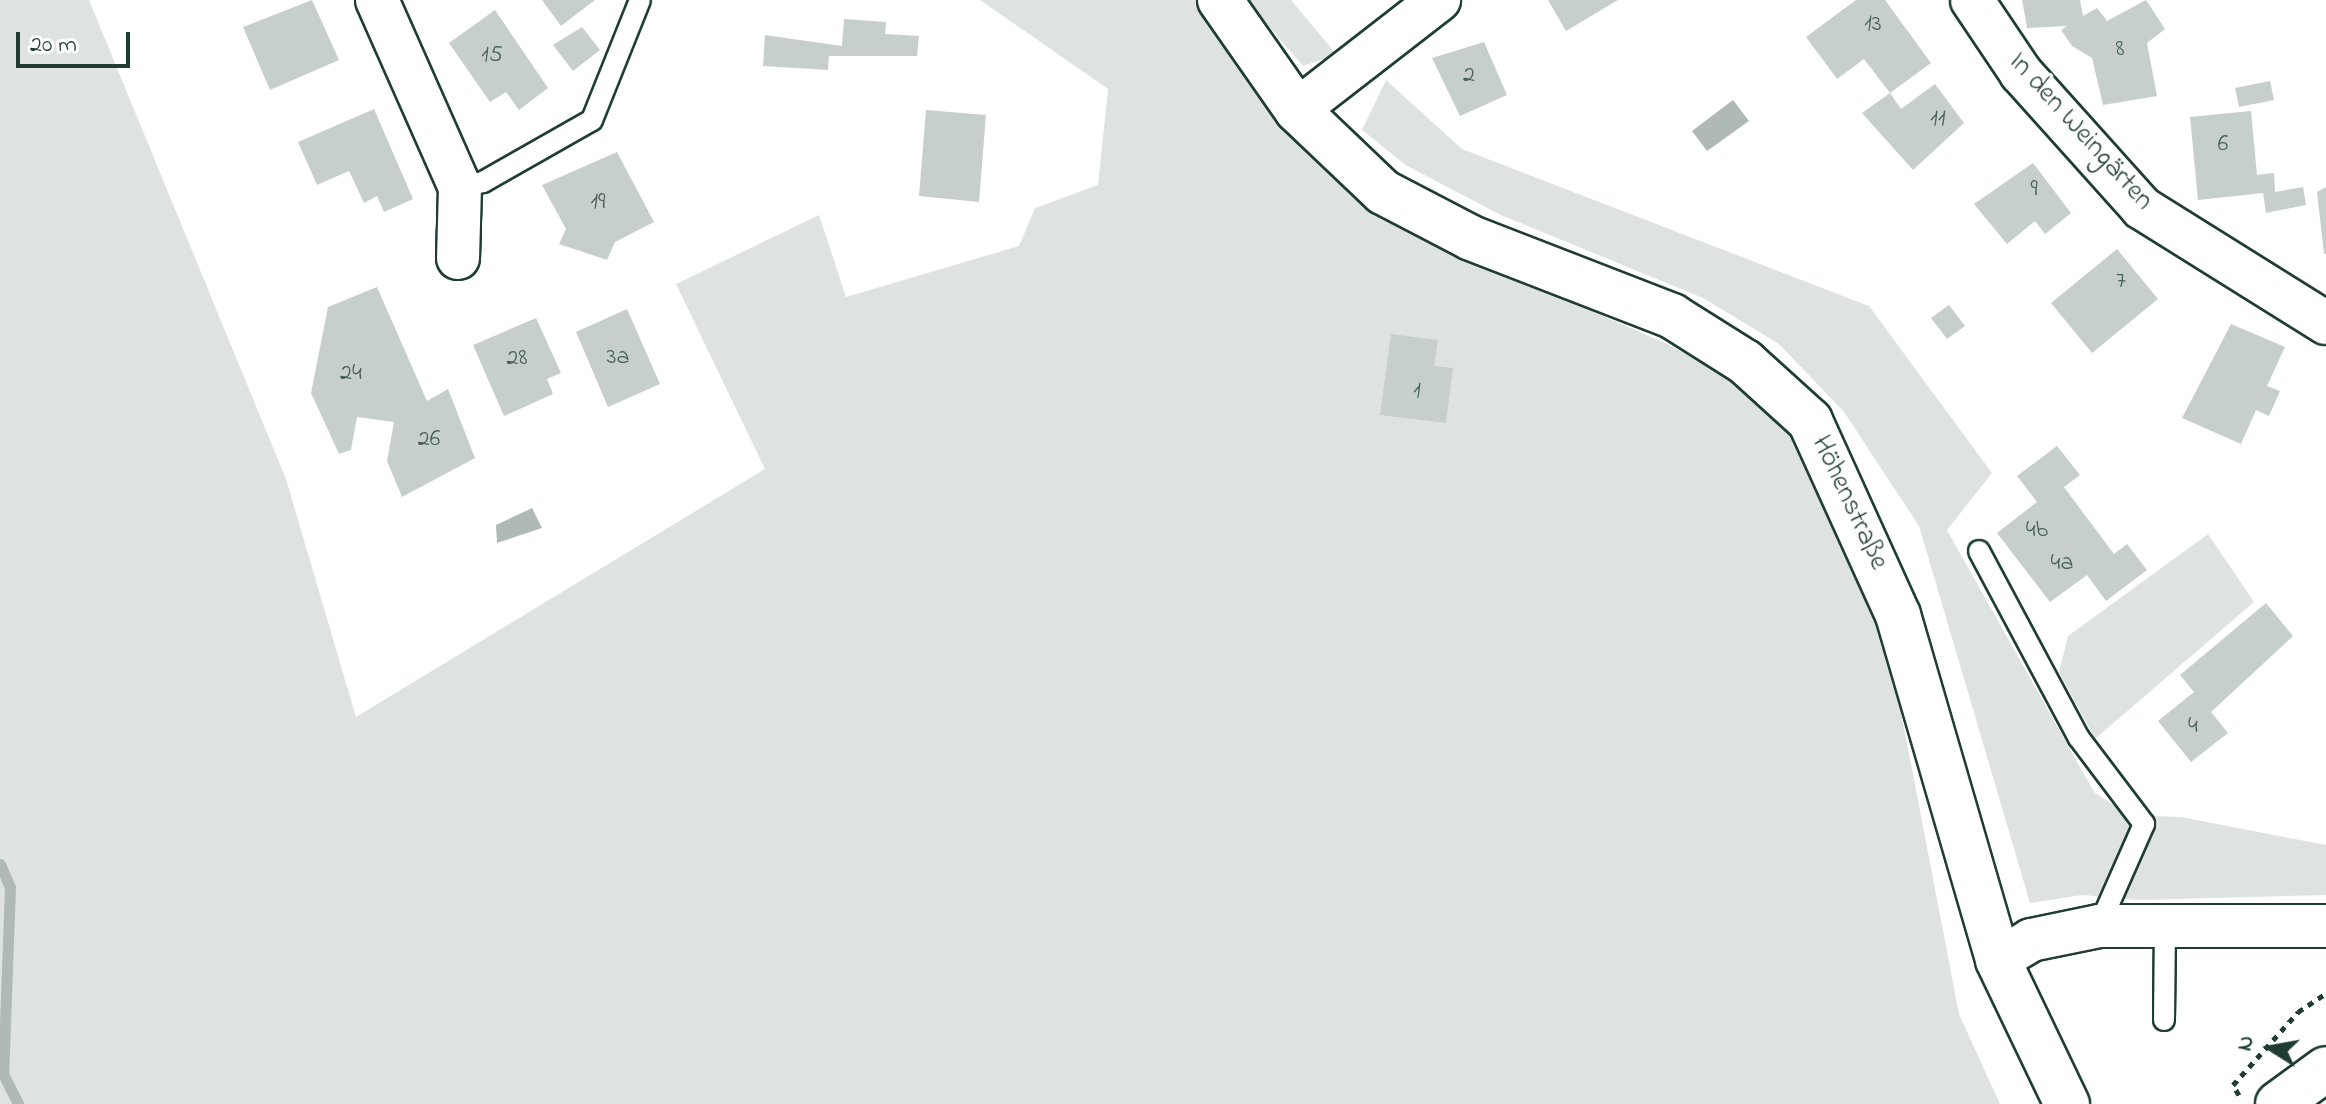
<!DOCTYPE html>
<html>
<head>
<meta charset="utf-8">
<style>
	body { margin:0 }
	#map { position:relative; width:2326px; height:1104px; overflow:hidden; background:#fff; font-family:"Indie Flower",sans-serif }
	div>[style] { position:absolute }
	.green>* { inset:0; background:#dee3e2 }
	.water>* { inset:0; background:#afbab7 }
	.stream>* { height:11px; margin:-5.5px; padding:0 5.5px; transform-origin:5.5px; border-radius:5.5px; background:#afbab7 }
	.building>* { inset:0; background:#c7cfcc }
	.path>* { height:5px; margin-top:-2.5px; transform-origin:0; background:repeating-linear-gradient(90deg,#1f3d34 0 6px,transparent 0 12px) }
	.roads { filter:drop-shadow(2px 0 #1f3d34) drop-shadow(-2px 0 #1f3d34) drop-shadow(0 2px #1f3d34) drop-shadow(0 -2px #1f3d34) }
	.service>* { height:20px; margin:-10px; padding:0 10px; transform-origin:10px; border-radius:10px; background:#fff }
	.minor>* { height:42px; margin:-21px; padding:0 21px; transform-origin:21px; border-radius:21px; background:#fff }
	.secondary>* { height:44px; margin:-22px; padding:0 22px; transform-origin:22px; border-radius:22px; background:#fff }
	span { translate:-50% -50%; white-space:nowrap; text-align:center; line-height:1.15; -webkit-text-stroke:6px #fff; paint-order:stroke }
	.number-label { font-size:24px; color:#49625a }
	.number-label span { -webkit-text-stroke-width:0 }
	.street-label { font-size:28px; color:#1f3d34 }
	.north { position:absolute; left:2230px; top:1008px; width:80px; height:80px; -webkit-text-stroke:6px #fff; paint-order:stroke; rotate:281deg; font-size:22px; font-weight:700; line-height:32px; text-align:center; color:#1f3d34 }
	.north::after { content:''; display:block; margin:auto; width:28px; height:36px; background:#1f3d34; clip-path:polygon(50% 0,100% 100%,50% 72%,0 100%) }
	.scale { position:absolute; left:16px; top:32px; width:114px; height:36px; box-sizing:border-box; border:4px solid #1f3d34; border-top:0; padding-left:10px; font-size:24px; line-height:28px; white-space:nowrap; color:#1f3d34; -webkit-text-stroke:6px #fff; paint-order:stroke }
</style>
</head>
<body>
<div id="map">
	<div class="green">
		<i style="clip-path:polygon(0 0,89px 0,286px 479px,356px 717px,765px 469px,676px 284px,819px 215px,846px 297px,1019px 246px,1035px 208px,1098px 185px,1108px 89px,980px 0,1198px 0,1451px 250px,1665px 343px,1732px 379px,1786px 427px,1845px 526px,1882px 613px,1959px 1014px,2000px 1104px,0 1104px)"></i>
		<i style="clip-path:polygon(1246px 0,1291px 0,1337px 55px,1303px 66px)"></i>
		<i style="clip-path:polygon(1386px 80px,1462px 149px,1869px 306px,1992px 473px,1947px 530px,2094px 792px,2128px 815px,2181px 817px,2326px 845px,2326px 895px,2139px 900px,2082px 895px,2030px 903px,1919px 526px,1844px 412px,1779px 344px,1703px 298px,1501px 215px,1407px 166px,1362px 130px)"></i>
		<i style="clip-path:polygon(2208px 534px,2254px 602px,2095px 739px,2059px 672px,2068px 636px)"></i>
	</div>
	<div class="water">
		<i style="clip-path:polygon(1733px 100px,1749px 121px,1707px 151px,1692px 131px)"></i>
		<i style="clip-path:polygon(532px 508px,542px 528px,497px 543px,496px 525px)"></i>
	</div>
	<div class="stream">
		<i style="left:0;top:864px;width:25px;rotate:67deg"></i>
		<i style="left:10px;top:887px;width:187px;rotate:92.1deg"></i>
		<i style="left:3px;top:1074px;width:34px;rotate:63deg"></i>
	</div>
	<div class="building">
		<i style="clip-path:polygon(312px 0,339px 60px,270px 90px,243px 27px)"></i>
		<i style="clip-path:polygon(542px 0,595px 0,561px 26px)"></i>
		<i style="clip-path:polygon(1548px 0,1618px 0,1566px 31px)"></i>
		<i style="clip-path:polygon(1856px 0,1885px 0,1931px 63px,1890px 93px,1901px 109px,1935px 84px,1964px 123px,1913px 170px,1862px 113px,1890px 93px,1864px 59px,1837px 79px,1806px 37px)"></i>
		<i style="clip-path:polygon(2022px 0,2080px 0,2083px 16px,2097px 8px,2107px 21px,2146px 0,2165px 29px,2147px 43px,2157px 96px,2103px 105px,2092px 58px,2072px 46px,2061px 30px,2067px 26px,2027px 28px)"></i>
		<i style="clip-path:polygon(495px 10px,548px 88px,519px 110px,506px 92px,490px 102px,449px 43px)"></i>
		<i style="clip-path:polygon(844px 19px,886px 22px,885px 34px,919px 36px,917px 56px,829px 56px,828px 70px,763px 66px,765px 35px,842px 46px)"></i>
		<i style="clip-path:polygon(582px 27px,600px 50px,573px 71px,553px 45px)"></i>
		<i style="clip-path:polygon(1484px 42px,1507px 95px,1460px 116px,1432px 58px)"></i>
		<i style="clip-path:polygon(2270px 81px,2274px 100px,2239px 107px,2235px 88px)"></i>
		<i style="clip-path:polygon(374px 109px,413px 199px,384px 212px,377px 196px,364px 203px,349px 171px,317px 185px,298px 142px)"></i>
		<i style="clip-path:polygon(926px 110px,986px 115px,979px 202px,919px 196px)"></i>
		<i style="clip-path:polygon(2251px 111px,2257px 175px,2274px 173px,2275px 192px,2303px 187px,2306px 205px,2266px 213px,2263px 193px,2198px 200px,2190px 117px)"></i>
		<i style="clip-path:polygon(617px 152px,654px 222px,615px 242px,607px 260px,559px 244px,566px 229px,542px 185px)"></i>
		<i style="clip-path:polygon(2033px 163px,2071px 213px,2045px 234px,2035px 221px,2007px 244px,1974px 204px)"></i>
		<i style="clip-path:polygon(2326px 187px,2326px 254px,2324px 254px,2317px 192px)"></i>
		<i style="clip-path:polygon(2117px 249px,2158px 299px,2092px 353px,2051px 303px)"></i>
		<i style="clip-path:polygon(377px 287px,427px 401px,448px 389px,475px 458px,402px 497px,387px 461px,394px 422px,357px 417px,351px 450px,339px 454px,311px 393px,328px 307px)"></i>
		<i style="clip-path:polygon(1949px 305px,1965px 326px,1947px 339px,1931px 318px)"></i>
		<i style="clip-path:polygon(627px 309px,660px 384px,608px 407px,576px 332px)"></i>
		<i style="clip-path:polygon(536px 318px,561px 373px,547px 379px,553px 394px,504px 416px,473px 345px)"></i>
		<i style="clip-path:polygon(2231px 324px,2285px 347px,2267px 386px,2280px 391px,2269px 416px,2256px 410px,2241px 444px,2182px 418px)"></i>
		<i style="clip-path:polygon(1391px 334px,1438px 340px,1434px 366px,1453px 368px,1446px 423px,1380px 415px)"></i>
		<i style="clip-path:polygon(2057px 446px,2080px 475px,2064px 487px,2114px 554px,2127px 544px,2147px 570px,2106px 601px,2087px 575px,2050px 602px,1997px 533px,2037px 502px,2017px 476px)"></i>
		<i style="clip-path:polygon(2266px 603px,2293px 636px,2211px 712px,2228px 733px,2191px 762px,2158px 721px,2194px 692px,2180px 675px)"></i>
	</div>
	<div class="path">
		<i style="left:2239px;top:1095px;width:12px;rotate:-121deg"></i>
		<i style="left:2233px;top:1085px;width:98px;rotate:-48.3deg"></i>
		<i style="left:2298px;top:1012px;width:34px;rotate:-34deg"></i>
	</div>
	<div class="roads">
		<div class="service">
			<i style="left:460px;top:187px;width:24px;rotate:-12deg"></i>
			<i style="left:483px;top:182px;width:125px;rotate:-29.6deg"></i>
			<i style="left:592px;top:120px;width:129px;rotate:-68.2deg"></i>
			<i style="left:1979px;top:551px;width:212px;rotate:61.9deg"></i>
			<i style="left:2079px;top:738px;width:108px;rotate:52.9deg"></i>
			<i style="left:2144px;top:824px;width:111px;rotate:113.8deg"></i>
			<i style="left:2164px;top:1020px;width:99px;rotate:-89.4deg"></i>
		</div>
		<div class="minor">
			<i style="left:377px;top:0;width:205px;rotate:66.1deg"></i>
			<i style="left:460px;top:187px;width:71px;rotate:91.6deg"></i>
			<i style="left:1972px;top:0;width:88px;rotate:56.1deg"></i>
			<i style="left:2021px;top:73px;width:181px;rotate:48.1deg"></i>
			<i style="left:2142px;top:208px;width:217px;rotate:32deg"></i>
			<i style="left:1297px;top:110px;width:180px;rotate:-37.8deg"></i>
			<i style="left:1998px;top:960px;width:39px;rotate:-31deg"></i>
			<i style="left:2031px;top:940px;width:69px;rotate:-11.6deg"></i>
			<i style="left:2099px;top:926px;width:227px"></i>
		</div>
		<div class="secondary">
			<i style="left:1220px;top:0;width:134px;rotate:55deg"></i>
			<i style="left:1297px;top:110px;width:119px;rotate:43.6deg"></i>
			<i style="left:1383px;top:192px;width:99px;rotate:27.6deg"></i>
			<i style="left:1471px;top:238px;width:216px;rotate:21.2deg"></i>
			<i style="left:1672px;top:316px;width:86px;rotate:32.2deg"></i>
			<i style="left:1745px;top:362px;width:88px;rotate:42.2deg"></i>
			<i style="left:1810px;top:421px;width:213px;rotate:65.6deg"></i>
			<i style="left:1898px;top:615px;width:359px;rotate:73.8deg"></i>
			<i style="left:1998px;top:960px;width:160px;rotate:64.4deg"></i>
			<i style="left:2278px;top:1104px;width:59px;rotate:-36.1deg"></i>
		</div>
	</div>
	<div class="number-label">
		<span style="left:1873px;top:25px">13</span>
		<span style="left:2120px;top:50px">8</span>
		<span style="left:492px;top:56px">15</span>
		<span style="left:1469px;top:76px">2</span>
		<span style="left:1938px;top:120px">11</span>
		<span style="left:2223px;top:145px">6</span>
		<span style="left:2034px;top:190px">9</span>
		<span style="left:598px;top:203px">19</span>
		<span style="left:2121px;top:282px">7</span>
		<span style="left:618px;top:358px">3a</span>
		<span style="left:517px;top:359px">28</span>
		<span style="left:351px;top:374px">24</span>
		<span style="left:1417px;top:392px">1</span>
		<span style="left:429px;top:440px">26</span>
		<span style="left:2037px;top:531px">4b</span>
		<span style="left:2062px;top:564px">4a</span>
		<span style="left:2193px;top:727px">4</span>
	</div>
	<div class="street-label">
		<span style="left:2080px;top:132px;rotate:48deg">In den Weingärten</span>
		<span style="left:1849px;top:503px;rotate:65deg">Höhenstraße</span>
	</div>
	<div class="north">N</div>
	<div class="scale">20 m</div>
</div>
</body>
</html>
